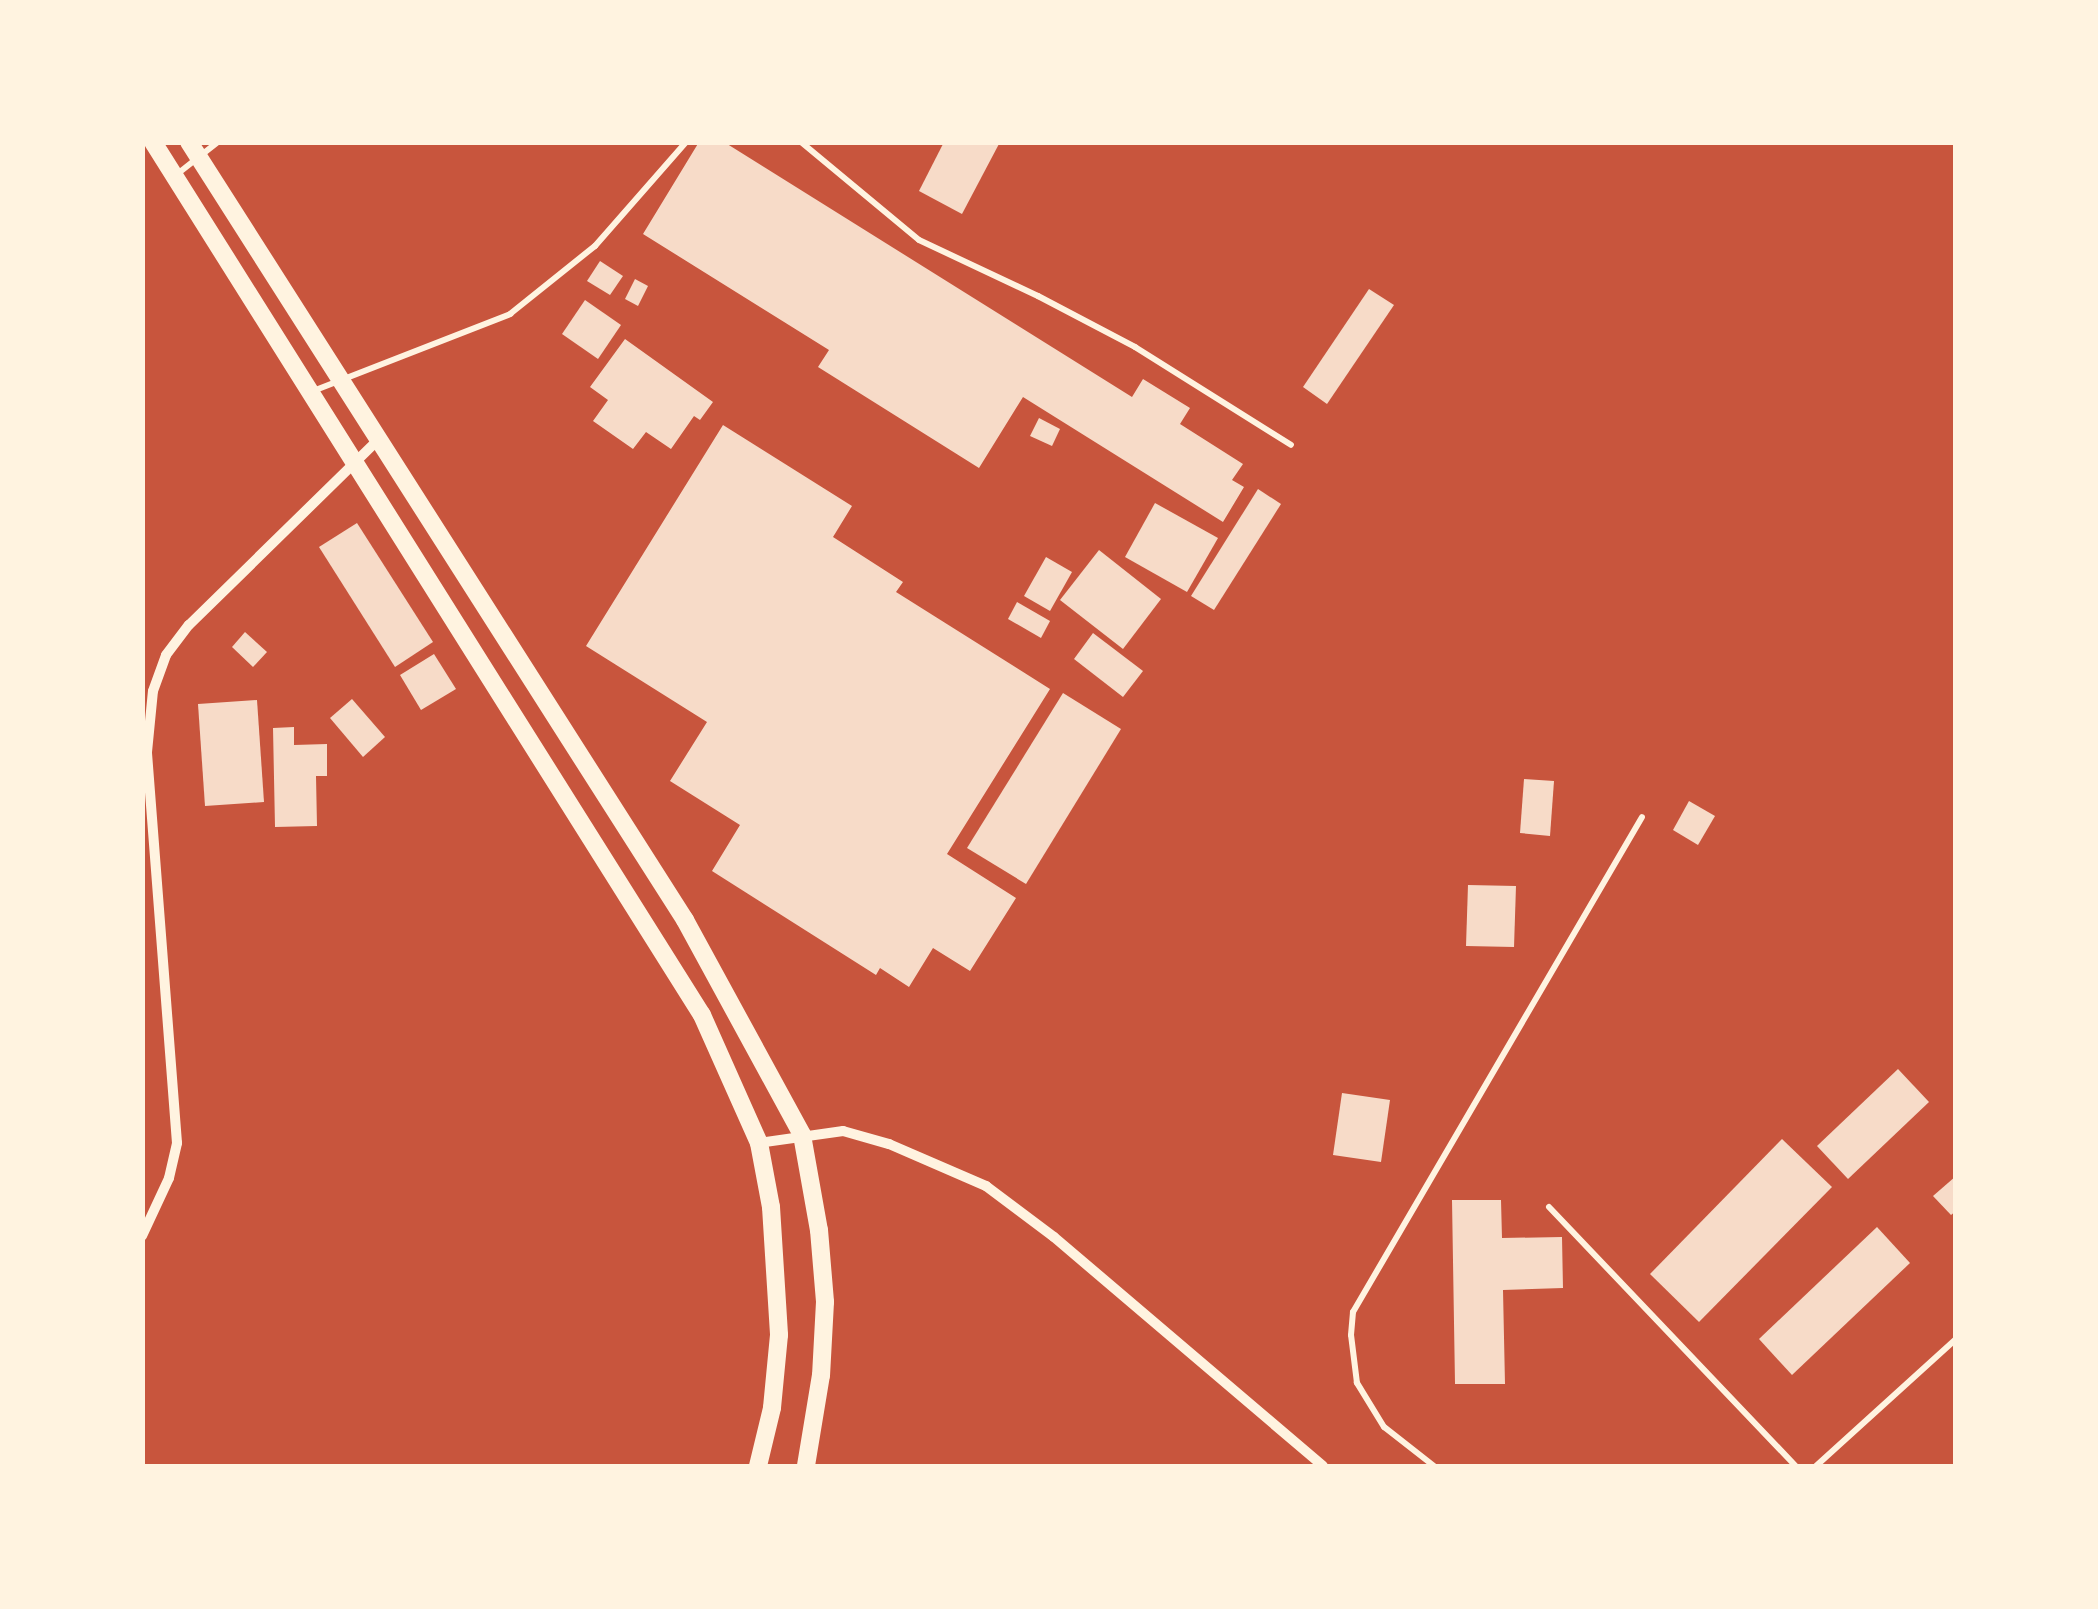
<!DOCTYPE html>
<html>
<head>
<meta charset="utf-8">
<style>
	body { margin:0 }
	#map { position:relative; width:2098px; height:1609px; overflow:hidden; background:#c8553d; font-family:Raleway,sans-serif }
	div>[style] { position:absolute }
	.building>* { inset:0; background:#f7dbc8 }
	.service>* { height:6px; margin:-3px; padding:0 3px; transform-origin:3px; border-radius:3px; background:#fff3e0 }
	.minor>* { height:10px; margin:-5px; padding:0 5px; transform-origin:5px; border-radius:5px; background:#fff3e0 }
	.secondary>* { height:18px; margin:-9px; padding:0 9px; transform-origin:9px; border-radius:9px; background:#fff3e0 }
	span { translate:-50% -50%; white-space:nowrap; text-align:center; line-height:1.15; -webkit-text-stroke:8px #fff3e0; paint-order:stroke }
	.frame { position:absolute; inset:0; border:145px solid #fff3e0; pointer-events:none }
</style>
</head>
<body>
<div id="map">
	<div class="building">
		<i style="clip-path:polygon(699px 142px,724px 142px,1132px 397px,1143px 379px,1190px 408px,1180px 424px,1243px 464px,1232px 480px,1244px 487px,1223px 522px,1023px 397px,979px 468px,818px 367px,829px 350px,643px 234px)"></i>
		<i style="clip-path:polygon(944px 142px,1000px 142px,962px 214px,919px 191px)"></i>
		<i style="clip-path:polygon(600px 261px,623px 276px,610px 295px,587px 281px)"></i>
		<i style="clip-path:polygon(635px 279px,648px 286px,638px 306px,625px 299px)"></i>
		<i style="clip-path:polygon(1369px 289px,1394px 305px,1327px 404px,1303px 387px)"></i>
		<i style="clip-path:polygon(585px 300px,621px 325px,598px 359px,562px 334px)"></i>
		<i style="clip-path:polygon(625px 339px,713px 402px,700px 420px,694px 416px,671px 449px,646px 432px,633px 449px,593px 421px,608px 400px,590px 387px)"></i>
		<i style="clip-path:polygon(1039px 418px,1060px 429px,1052px 446px,1030px 436px)"></i>
		<i style="clip-path:polygon(723px 425px,852px 506px,833px 537px,903px 582px,896px 592px,1050px 689px,947px 854px,1016px 898px,970px 971px,933px 948px,909px 987px,880px 968px,876px 975px,712px 871px,740px 825px,670px 781px,707px 722px,586px 646px)"></i>
		<i style="clip-path:polygon(1258px 489px,1281px 504px,1214px 610px,1191px 596px)"></i>
		<i style="clip-path:polygon(1155px 503px,1218px 538px,1187px 592px,1125px 557px)"></i>
		<i style="clip-path:polygon(357px 523px,433px 642px,395px 667px,319px 547px)"></i>
		<i style="clip-path:polygon(1099px 550px,1161px 599px,1123px 649px,1060px 600px)"></i>
		<i style="clip-path:polygon(1046px 557px,1072px 572px,1050px 611px,1024px 596px)"></i>
		<i style="clip-path:polygon(1017px 602px,1050px 621px,1041px 638px,1008px 619px)"></i>
		<i style="clip-path:polygon(245px 632px,267px 652px,253px 667px,232px 647px)"></i>
		<i style="clip-path:polygon(1093px 633px,1143px 671px,1123px 697px,1074px 659px)"></i>
		<i style="clip-path:polygon(434px 654px,456px 689px,421px 710px,400px 675px)"></i>
		<i style="clip-path:polygon(1063px 693px,1121px 729px,1026px 884px,967px 848px)"></i>
		<i style="clip-path:polygon(352px 699px,385px 737px,363px 757px,330px 718px)"></i>
		<i style="clip-path:polygon(257px 700px,264px 802px,205px 806px,198px 704px)"></i>
		<i style="clip-path:polygon(294px 727px,294px 745px,327px 744px,327px 776px,316px 776px,317px 826px,275px 827px,273px 728px)"></i>
		<i style="clip-path:polygon(1524px 779px,1554px 781px,1550px 836px,1520px 833px)"></i>
		<i style="clip-path:polygon(1689px 801px,1715px 816px,1698px 845px,1673px 830px)"></i>
		<i style="clip-path:polygon(1468px 885px,1516px 886px,1514px 947px,1466px 946px)"></i>
		<i style="clip-path:polygon(1898px 1069px,1929px 1102px,1848px 1179px,1817px 1146px)"></i>
		<i style="clip-path:polygon(1342px 1093px,1390px 1100px,1381px 1162px,1333px 1155px)"></i>
		<i style="clip-path:polygon(1782px 1139px,1832px 1187px,1699px 1322px,1650px 1274px)"></i>
		<i style="clip-path:polygon(1956px 1176px,1956px 1211px,1951px 1215px,1933px 1196px)"></i>
		<i style="clip-path:polygon(1452px 1200px,1501px 1200px,1502px 1238px,1562px 1237px,1563px 1288px,1503px 1290px,1505px 1384px,1455px 1384px)"></i>
		<i style="clip-path:polygon(1877px 1227px,1910px 1263px,1792px 1375px,1759px 1339px)"></i>
	</div>
	<div class="service">
		<i style="left:801px;top:142px;width:153px;rotate:39.7deg"></i>
		<i style="left:919px;top:240px;width:132px;rotate:25.2deg"></i>
		<i style="left:1038px;top:296px;width:110px;rotate:27.7deg"></i>
		<i style="left:1135px;top:347px;width:184px;rotate:32.1deg"></i>
		<i style="left:176px;top:175px;width:53px;rotate:-38.2deg"></i>
		<i style="left:313px;top:391px;width:212px;rotate:-21.3deg"></i>
		<i style="left:510px;top:314px;width:109px;rotate:-38.7deg"></i>
		<i style="left:595px;top:246px;width:138px;rotate:-48.8deg"></i>
		<i style="left:1549px;top:1207px;width:358px;rotate:46.4deg"></i>
		<i style="left:1434px;top:1466px;width:63px;rotate:-142deg"></i>
		<i style="left:1384px;top:1427px;width:52px;rotate:-121.5deg"></i>
		<i style="left:1357px;top:1383px;width:48px;rotate:-97.1deg"></i>
		<i style="left:1351px;top:1335px;width:23px;rotate:-85deg"></i>
		<i style="left:1353px;top:1312px;width:573px;rotate:-59.72deg"></i>
		<i style="left:1816px;top:1466px;width:189px;rotate:-42.2deg"></i>
	</div>
	<div class="minor">
		<i style="left:759px;top:1143px;width:85px;rotate:-8.1deg"></i>
		<i style="left:843px;top:1131px;width:48px;rotate:15.8deg"></i>
		<i style="left:889px;top:1144px;width:106px;rotate:23.4deg"></i>
		<i style="left:986px;top:1186px;width:85px;rotate:36.9deg"></i>
		<i style="left:1054px;top:1237px;width:353px;rotate:40.4deg"></i>
		<i style="left:142px;top:1236px;width:64px;rotate:-65deg"></i>
		<i style="left:169px;top:1178px;width:36px;rotate:-77deg"></i>
		<i style="left:177px;top:1143px;width:392px;rotate:-94.4deg"></i>
		<i style="left:147px;top:752px;width:61px;rotate:-84.4deg"></i>
		<i style="left:153px;top:691px;width:38px;rotate:-70deg"></i>
		<i style="left:166px;top:655px;width:38px;rotate:-53deg"></i>
		<i style="left:189px;top:625px;width:264px;rotate:-44.4deg"></i>
	</div>
	<div class="secondary">
		<i style="left:153px;top:142px;width:1031px;rotate:57.84deg"></i>
		<i style="left:702px;top:1015px;width:140px;rotate:66deg"></i>
		<i style="left:759px;top:1143px;width:65px;rotate:79.4deg"></i>
		<i style="left:771px;top:1207px;width:128px;rotate:86.4deg"></i>
		<i style="left:779px;top:1335px;width:73px;rotate:95.5deg"></i>
		<i style="left:772px;top:1408px;width:60px;rotate:103.6deg"></i>
		<i style="left:189px;top:142px;width:923px;rotate:57.48deg"></i>
		<i style="left:685px;top:920px;width:245px;rotate:61.4deg"></i>
		<i style="left:802px;top:1135px;width:97px;rotate:79.9deg"></i>
		<i style="left:819px;top:1230px;width:72px;rotate:85.2deg"></i>
		<i style="left:825px;top:1302px;width:73px;rotate:93.1deg"></i>
		<i style="left:821px;top:1375px;width:92px;rotate:99.4deg"></i>
	</div>
	<div class="frame"></div>
</div>
</body>
</html>
